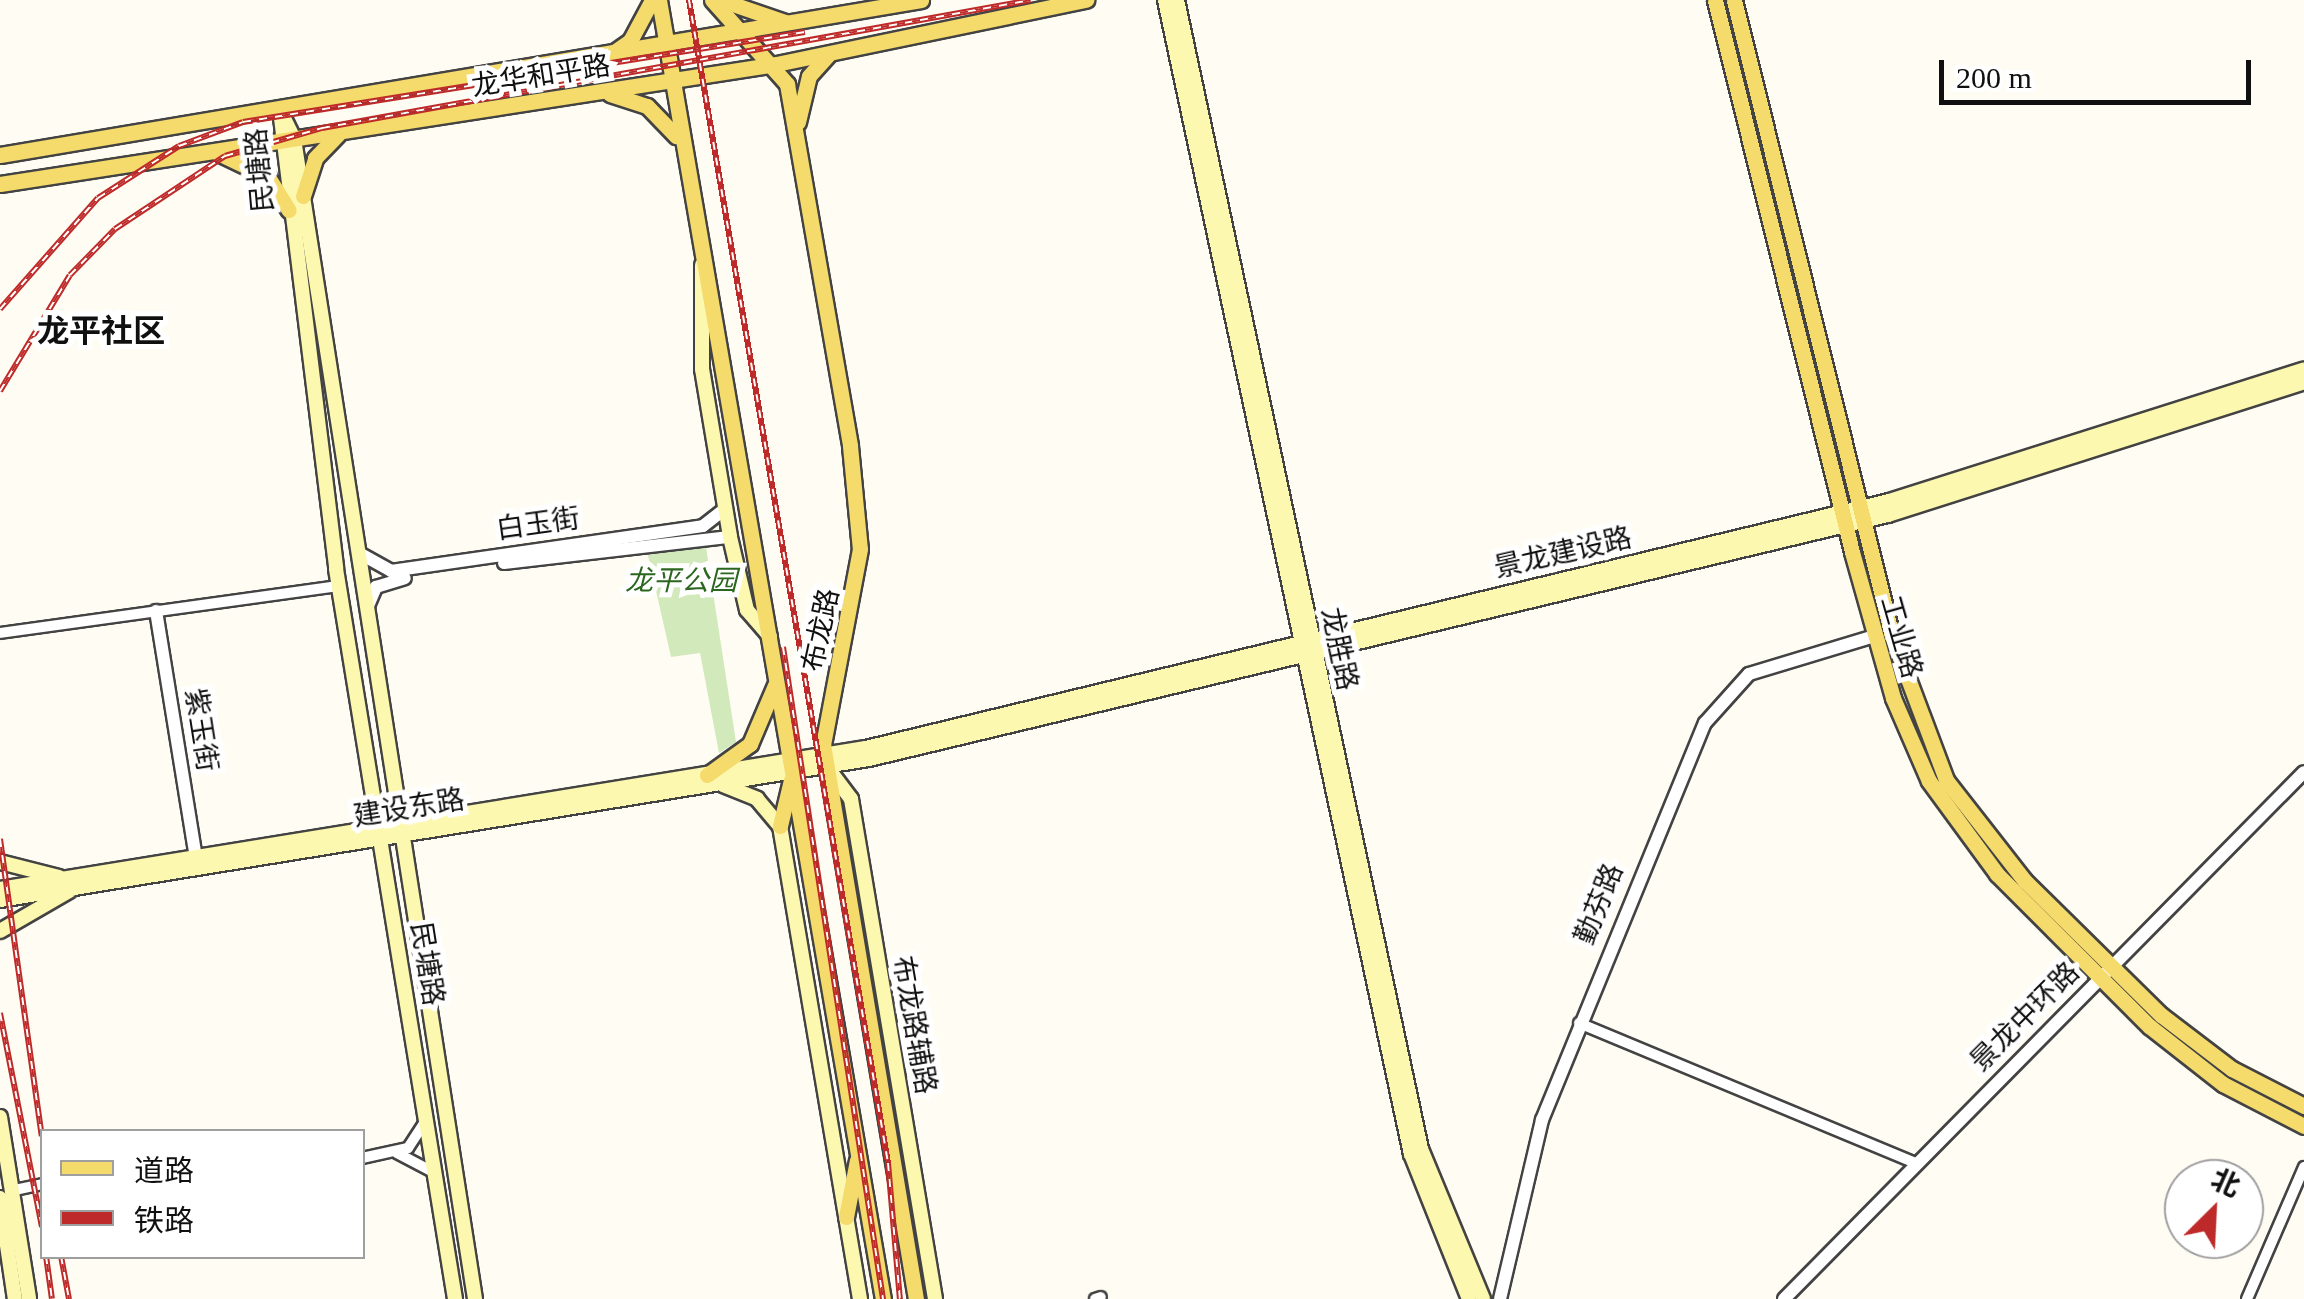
<!DOCTYPE html>
<html>
<head>
<meta charset="utf-8">
<style>
	body { margin:0 }
	#map { position:relative; width:2304px; height:1299px; overflow:hidden; background:#fffdf3; font-family:"Times New Roman","Noto Sans SC",serif }
	div>[style] { position:absolute }
	.green>* { inset:0; background:#d2e9bc }
	.roads { filter:drop-shadow(2px 0 #434343) drop-shadow(-2px 0 #434343) drop-shadow(0 2px #434343) drop-shadow(0 -2px #434343) }
	.minor>* { height:10px; margin:-5px; padding:0 5px; transform-origin:5px; border-radius:5px; background:#fff }
	.tertiary>* { height:12px; margin:-6px; padding:0 6px; transform-origin:6px; border-radius:6px; background:#fff }
	.secondary>* { height:14px; margin:-7px; padding:0 7px; transform-origin:7px; border-radius:7px; background:#fdf8b0 }
	.primary>* { height:15px; margin:-7.5px; padding:0 7.5px; transform-origin:7.5px; border-radius:7.5px; background:#f5da6c }
	.rail>* { height:6px; margin-top:-3px; transform-origin:0; background:repeating-linear-gradient(90deg,#fff 0 8px,#be2a2a 0 16px); box-sizing:border-box; border-block:2px solid #be2a2a }
	span { translate:-50% -50%; white-space:nowrap; text-align:center; line-height:1.15; -webkit-text-stroke:10px #fff; paint-order:stroke }
	.street-label { font-size:28px; color:#101010 }
	.park-label { font-size:28px; color:#2c6720; font-style:italic }
	.quarter-label { font-size:32px; color:#101010; font-weight:700 }
	.legend { position:absolute; left:40px; top:1129px; width:325px; height:130px; box-sizing:border-box; background:#fff; border:2px solid #9f9f9f; margin:0; padding:12px 18px; list-style:none; font-size:30px; color:#101010 }
	.legend li { display:flex; align-items:center; gap:20px; height:50px }
	.legend b { width:50px; border:2px solid #9f9f9f }
	.north { position:absolute; left:2164px; top:1159px; width:100px; height:100px; box-sizing:border-box; background:#fff; border:2px solid #9f9f9f; border-radius:50%; rotate:24deg; font-size:28px; font-weight:700; line-height:40px; text-align:center; color:#101010 }
	.north::after { content:''; display:block; margin:auto; width:35px; height:45px; background:#be2a2a; clip-path:polygon(50% 0,100% 100%,50% 72%,0 100%) }
	.scale { position:absolute; left:1939px; top:60px; width:312px; height:45px; box-sizing:border-box; border:5px solid #101010; border-top:0; padding-left:12px; font-size:30px; line-height:35px; white-space:nowrap; color:#101010; -webkit-text-stroke:8px #fff; paint-order:stroke }
</style>
</head>
<body>
<div id="map">
	<div class="green">
		<i style="clip-path:polygon(706px 547px,736px 742px,719px 753px,700px 653px,671px 657px,647px 551px)"></i>
	</div>
	<div class="roads">
		<div class="minor">
			<i style="left:0;top:633px;width:342px;rotate:-7.9deg"></i>
			<i style="left:1579px;top:1023px;width:365px;rotate:22.6deg"></i>
			<i style="left:397px;top:1153px;width:41px;rotate:27.8deg"></i>
			<i style="left:362px;top:1158px;width:47px;rotate:-12.3deg"></i>
			<i style="left:408px;top:1148px;width:31px;rotate:-57deg"></i>
			<i style="left:10px;top:1191px;width:33px;rotate:-12deg"></i>
			<i style="left:1095px;top:1299px;width:6px;rotate:-18deg"></i>
			<i style="left:2247px;top:1299px;width:144px;rotate:-66.6deg"></i>
		</div>
		<div class="tertiary">
			<i style="left:359px;top:553px;width:37px;rotate:29deg"></i>
			<i style="left:391px;top:571px;width:315px;rotate:-8.2deg"></i>
			<i style="left:703px;top:526px;width:28px;rotate:-38deg"></i>
			<i style="left:504px;top:563px;width:227px;rotate:-6.6deg"></i>
			<i style="left:368px;top:606px;width:21px;rotate:-67deg"></i>
			<i style="left:376px;top:587px;width:30px;rotate:-17deg"></i>
			<i style="left:156px;top:611px;width:249px;rotate:80.8deg"></i>
			<i style="left:1500px;top:1299px;width:184px;rotate:-76.8deg"></i>
			<i style="left:1542px;top:1120px;width:429px;rotate:-67.7deg"></i>
			<i style="left:1705px;top:723px;width:66px;rotate:-48.1deg"></i>
			<i style="left:1749px;top:674px;width:132px;rotate:-16.8deg"></i>
			<i style="left:1784px;top:1299px;width:740px;rotate:-45.38deg"></i>
		</div>
		<div class="secondary">
			<i style="left:1165px;top:0;width:1180px;rotate:77.97deg"></i>
			<i style="left:1411px;top:1154px;width:156px;rotate:68.2deg"></i>
			<i style="left:1177px;top:0;width:1175px;rotate:78.01deg"></i>
			<i style="left:1421px;top:1149px;width:162px;rotate:67.5deg"></i>
			<i style="left:280px;top:110px;width:32px;rotate:64deg"></i>
			<i style="left:294px;top:139px;width:1174px;rotate:81.13deg"></i>
			<i style="left:280px;top:110px;width:462px;rotate:83deg"></i>
			<i style="left:336px;top:569px;width:740px;rotate:80.74deg"></i>
			<i style="left:702px;top:265px;width:104px;rotate:90deg"></i>
			<i style="left:702px;top:369px;width:170px;rotate:80.5deg"></i>
			<i style="left:730px;top:537px;width:75px;rotate:76.9deg"></i>
			<i style="left:747px;top:610px;width:35px;rotate:49deg"></i>
			<i style="left:827px;top:767px;width:40px;rotate:53deg"></i>
			<i style="left:851px;top:799px;width:507px;rotate:80.46deg"></i>
			<i style="left:723px;top:785px;width:37px;rotate:22deg"></i>
			<i style="left:757px;top:799px;width:35px;rotate:50deg"></i>
			<i style="left:780px;top:826px;width:480px;rotate:80.4deg"></i>
			<i style="left:0;top:862px;width:61px;rotate:14.3deg"></i>
			<i style="left:0;top:889px;width:877px;rotate:-9.25deg"></i>
			<i style="left:866px;top:748px;width:1052px;rotate:-13.57deg"></i>
			<i style="left:1889px;top:501px;width:435px;rotate:-17.6deg"></i>
			<i style="left:0;top:900px;width:880px;rotate:-9.22deg"></i>
			<i style="left:869px;top:759px;width:1048px;rotate:-13.47deg"></i>
			<i style="left:1888px;top:515px;width:437px;rotate:-17.7deg"></i>
			<i style="left:0;top:931px;width:80px;rotate:-30.1deg"></i>
			<i style="left:0;top:1117px;width:184px;rotate:80.9deg"></i>
			<i style="left:0;top:1198px;width:102px;rotate:81.6deg"></i>
		</div>
		<div class="primary">
			<i style="left:659px;top:0;width:1318px;rotate:80.22deg"></i>
			<i style="left:712px;top:0;width:113px;rotate:48.2deg"></i>
			<i style="left:787px;top:84px;width:367px;rotate:80.1deg"></i>
			<i style="left:850px;top:446px;width:103px;rotate:84.5deg"></i>
			<i style="left:860px;top:549px;width:198px;rotate:100.7deg"></i>
			<i style="left:823px;top:744px;width:563px;rotate:80.49deg"></i>
			<i style="left:721px;top:0;width:68px;rotate:19deg"></i>
			<i style="left:1715px;top:0;width:569px;rotate:76.06deg"></i>
			<i style="left:1852px;top:552px;width:152px;rotate:74.3deg"></i>
			<i style="left:1893px;top:698px;width:90px;rotate:66.6deg"></i>
			<i style="left:1929px;top:781px;width:115px;rotate:53.8deg"></i>
			<i style="left:1997px;top:874px;width:215px;rotate:45deg"></i>
			<i style="left:2149px;top:1026px;width:94px;rotate:38.1deg"></i>
			<i style="left:2223px;top:1084px;width:91px;rotate:27.4deg"></i>
			<i style="left:1734px;top:0;width:655px;rotate:76.05deg"></i>
			<i style="left:1892px;top:636px;width:154px;rotate:69.4deg"></i>
			<i style="left:1946px;top:780px;width:128px;rotate:52deg"></i>
			<i style="left:2025px;top:881px;width:191px;rotate:44.6deg"></i>
			<i style="left:2161px;top:1015px;width:89px;rotate:37.3deg"></i>
			<i style="left:2232px;top:1069px;width:81px;rotate:27.2deg"></i>
			<i style="left:610px;top:55px;width:24px;rotate:-35deg"></i>
			<i style="left:630px;top:41px;width:47px;rotate:-61.8deg"></i>
			<i style="left:610px;top:94px;width:39px;rotate:18deg"></i>
			<i style="left:647px;top:106px;width:42px;rotate:46deg"></i>
			<i style="left:798px;top:122px;width:47px;rotate:-76.6deg"></i>
			<i style="left:809px;top:76px;width:30px;rotate:-48deg"></i>
			<i style="left:218px;top:153px;width:55px;rotate:25.6deg"></i>
			<i style="left:268px;top:177px;width:39px;rotate:58deg"></i>
			<i style="left:0;top:155px;width:934px;rotate:-9.55deg"></i>
			<i style="left:0;top:184px;width:785px;rotate:-8.79deg"></i>
			<i style="left:776px;top:64px;width:317px;rotate:-11.7deg"></i>
			<i style="left:303px;top:196px;width:40px;rotate:-72deg"></i>
			<i style="left:315px;top:158px;width:33px;rotate:-46deg"></i>
			<i style="left:707px;top:775px;width:53px;rotate:-35.8deg"></i>
			<i style="left:750px;top:744px;width:64px;rotate:-67deg"></i>
			<i style="left:780px;top:826px;width:47px;rotate:-76.6deg"></i>
			<i style="left:846px;top:1217px;width:58px;rotate:-79.1deg"></i>
		</div>
	</div>
	<div class="rail">
		<i style="left:689px;top:0;width:1180px;rotate:80.29deg"></i>
		<i style="left:888px;top:1163px;width:137px;rotate:85deg"></i>
		<i style="left:0;top:309px;width:148px;rotate:-48.6deg"></i>
		<i style="left:98px;top:198px;width:96px;rotate:-32.7deg"></i>
		<i style="left:179px;top:146px;width:68px;rotate:-20.6deg"></i>
		<i style="left:243px;top:122px;width:569px;rotate:-9.1deg"></i>
		<i style="left:0;top:391px;width:135px;rotate:-58.9deg"></i>
		<i style="left:70px;top:275px;width:64px;rotate:-45.6deg"></i>
		<i style="left:115px;top:229px;width:132px;rotate:-33.6deg"></i>
		<i style="left:225px;top:156px;width:101px;rotate:-16.1deg"></i>
		<i style="left:322px;top:128px;width:720px;rotate:-10.23deg"></i>
		<i style="left:783px;top:647px;width:660px;rotate:81.28deg"></i>
		<i style="left:0;top:839px;width:300px;rotate:82deg"></i>
		<i style="left:0;top:1013px;width:218px;rotate:78.9deg"></i>
		<i style="left:46px;top:1256px;width:43px;rotate:82.1deg"></i>
		<i style="left:61px;top:1256px;width:44px;rotate:79.5deg"></i>
	</div>
	<div class="street-label">
		<span style="left:541px;top:76px;rotate:-9deg">龙华和平路</span>
		<span style="left:260px;top:170px;rotate:-95deg">民塘路</span>
		<span style="left:538px;top:524px;rotate:-8deg">白玉街</span>
		<span style="left:1563px;top:553px;rotate:-13deg">景龙建设路</span>
		<span style="left:821px;top:630px;rotate:-78deg">布龙路</span>
		<span style="left:1901px;top:637px;rotate:74deg">工业路</span>
		<span style="left:1339px;top:649px;rotate:78deg">龙胜路</span>
		<span style="left:201px;top:730px;rotate:81deg">紫玉街</span>
		<span style="left:409px;top:808px;rotate:-9deg">建设东路</span>
		<span style="left:1599px;top:904px;rotate:-68deg">勤芬路</span>
		<span style="left:427px;top:964px;rotate:81deg">民塘路</span>
		<span style="left:2025px;top:1017px;rotate:-45deg">景龙中环路</span>
		<span style="left:914px;top:1025px;rotate:80deg">布龙路辅路</span>
	</div>
	<div class="park-label">
		<span style="left:681px;top:581px">龙平公园</span>
	</div>
	<div class="quarter-label">
		<span style="left:101px;top:331px">龙平社区</span>
	</div>
	<ul class="legend">
	<li><b style="height:12px;background:#f5da6c"></b>道路</li>
	<li><b style="height:12px;background:#be2a2a"></b>铁路</li>
	</ul>
	<div class="north">北</div>
	<div class="scale">200 m</div>
</div>
</body>
</html>
